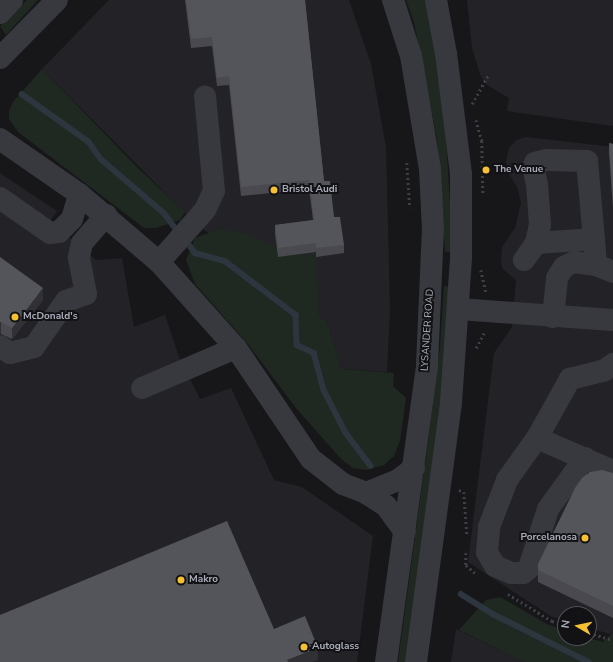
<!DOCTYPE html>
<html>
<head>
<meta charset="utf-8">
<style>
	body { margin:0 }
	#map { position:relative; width:613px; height:662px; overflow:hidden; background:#17171a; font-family:"Nunito Sans",sans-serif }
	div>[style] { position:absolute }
	.built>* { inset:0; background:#232327 }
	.green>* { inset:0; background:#1f2821 }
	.stream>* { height:5.5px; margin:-2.75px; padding:0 2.75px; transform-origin:2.75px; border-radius:2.75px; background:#2d353e }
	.path>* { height:2.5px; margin-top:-1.25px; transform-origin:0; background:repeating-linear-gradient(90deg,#3e4046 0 2px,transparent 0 5px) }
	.minor>* { height:22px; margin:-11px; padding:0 11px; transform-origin:11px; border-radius:11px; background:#38393f }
	.wall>* { inset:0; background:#49494f }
	.shaded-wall>* { inset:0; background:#313135 }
	.building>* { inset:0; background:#54545b }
	.dots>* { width:11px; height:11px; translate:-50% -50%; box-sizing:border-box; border:2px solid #121215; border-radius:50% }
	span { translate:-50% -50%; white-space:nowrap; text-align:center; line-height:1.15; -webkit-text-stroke:4px #121215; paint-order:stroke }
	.poi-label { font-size:10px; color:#a9adba; font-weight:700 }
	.left { translate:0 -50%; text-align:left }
	.right { translate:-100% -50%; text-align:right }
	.street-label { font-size:10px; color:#a9adba }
	.north { position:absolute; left:557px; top:606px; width:40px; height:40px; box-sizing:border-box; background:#121215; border:1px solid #4e5057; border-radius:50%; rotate:279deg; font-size:11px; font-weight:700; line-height:16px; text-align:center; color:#a9adba }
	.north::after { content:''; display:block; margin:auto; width:14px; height:18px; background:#f6c033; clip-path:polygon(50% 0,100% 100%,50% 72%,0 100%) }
</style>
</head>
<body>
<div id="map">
	<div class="built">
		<i style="clip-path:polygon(109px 0,349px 0,371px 64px,386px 147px,390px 308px,387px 372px,342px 369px,327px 322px,194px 222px,42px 69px)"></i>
		<i style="clip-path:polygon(467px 0,613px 0,613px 126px,507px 111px,509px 98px,487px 85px,481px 77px,472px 48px)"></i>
		<i style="clip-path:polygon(526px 137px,613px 147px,613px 632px,610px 634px,589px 628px,589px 614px,565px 614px,565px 620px,552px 617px,468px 562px,494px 353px,512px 327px,516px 280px,502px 268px,501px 258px,502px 247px,515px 228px,521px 203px,517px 187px,509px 174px,506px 161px,509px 148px,516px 140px)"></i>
		<i style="clip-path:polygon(0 173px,57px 211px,50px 221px,96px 260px,122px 258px,134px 327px,165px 315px,179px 357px,200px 399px,231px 388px,274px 480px,302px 487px,373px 536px,357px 662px,0 662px)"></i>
		<i style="clip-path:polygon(456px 629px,523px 662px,451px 662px)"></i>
	</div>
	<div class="green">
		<i style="clip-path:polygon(27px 0,38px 0,6px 35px,0 26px)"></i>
		<i style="clip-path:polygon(406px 0,426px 0,433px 33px,446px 138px,453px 252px,445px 252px,437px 139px,414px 22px)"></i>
		<i style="clip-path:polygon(42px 69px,137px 167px,185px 212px,180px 220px,156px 228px,144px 228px,18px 132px,9px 119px,9px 111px,13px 102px)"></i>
		<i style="clip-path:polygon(219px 229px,244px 233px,277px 247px,278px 257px,316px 252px,318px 315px,327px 322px,342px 369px,394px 373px,393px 386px,406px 398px,400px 441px,394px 456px,384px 465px,367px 470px,353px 468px,341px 459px,296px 408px,247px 343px,195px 284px,186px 260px,195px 238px)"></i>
		<i style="clip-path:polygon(444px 286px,451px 287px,449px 337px,406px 662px,398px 662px,428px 441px,440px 347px)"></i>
		<i style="clip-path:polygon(500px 597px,547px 624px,565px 630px,565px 638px,589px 638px,603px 642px,613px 632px,613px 662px,523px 662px,459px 630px,486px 600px)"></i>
	</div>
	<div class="stream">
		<i style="left:22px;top:94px;width:82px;rotate:35.6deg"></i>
		<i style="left:89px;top:142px;width:21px;rotate:55deg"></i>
		<i style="left:101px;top:159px;width:83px;rotate:40.6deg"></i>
		<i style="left:164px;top:213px;width:25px;rotate:53deg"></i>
		<i style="left:185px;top:239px;width:17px;rotate:54deg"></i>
		<i style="left:195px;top:253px;width:31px;rotate:15deg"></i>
		<i style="left:225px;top:261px;width:89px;rotate:37.3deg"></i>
		<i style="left:296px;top:315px;width:30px;rotate:88deg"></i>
		<i style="left:297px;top:345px;width:19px;rotate:25deg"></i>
		<i style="left:314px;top:353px;width:38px;rotate:75deg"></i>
		<i style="left:324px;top:390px;width:48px;rotate:62.9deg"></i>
		<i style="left:346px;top:433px;width:41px;rotate:52.9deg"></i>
		<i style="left:461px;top:594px;width:38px;rotate:32deg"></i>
		<i style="left:493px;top:614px;width:107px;rotate:26.6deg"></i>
	</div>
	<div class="path">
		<i style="left:472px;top:104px;width:35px;rotate:-61deg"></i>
		<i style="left:476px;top:120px;width:22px;rotate:74deg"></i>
		<i style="left:482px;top:141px;width:52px;rotate:88.9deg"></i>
		<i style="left:407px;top:163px;width:45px;rotate:86.2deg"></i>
		<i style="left:481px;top:270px;width:22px;rotate:77deg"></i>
		<i style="left:476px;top:348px;width:19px;rotate:-62deg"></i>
		<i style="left:459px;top:490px;width:5px;rotate:22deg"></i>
		<i style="left:464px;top:492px;width:42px;rotate:85.9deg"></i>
		<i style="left:466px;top:553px;width:12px;rotate:90deg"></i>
		<i style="left:466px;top:565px;width:12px;rotate:42deg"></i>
		<i style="left:508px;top:594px;width:52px;rotate:31.5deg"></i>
		<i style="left:552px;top:621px;width:14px;rotate:17deg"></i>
		<i style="left:589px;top:633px;width:25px;rotate:16deg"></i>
	</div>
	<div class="minor">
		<i style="left:0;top:13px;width:18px;rotate:-47deg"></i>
		<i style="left:0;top:58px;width:81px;rotate:-45.5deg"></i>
		<i style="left:0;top:139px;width:96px;rotate:34.8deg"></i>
		<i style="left:79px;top:194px;width:105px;rotate:40.4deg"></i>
		<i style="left:159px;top:262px;width:115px;rotate:48.2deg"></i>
		<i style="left:236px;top:348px;width:134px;rotate:56deg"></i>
		<i style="left:311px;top:459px;width:41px;rotate:38deg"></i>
		<i style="left:343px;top:484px;width:25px;rotate:21deg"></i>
		<i style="left:366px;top:493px;width:24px;rotate:33deg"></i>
		<i style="left:386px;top:506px;width:32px;rotate:54deg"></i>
		<i style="left:0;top:198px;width:61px;rotate:35deg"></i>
		<i style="left:50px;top:233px;width:9px;rotate:-6deg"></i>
		<i style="left:59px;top:232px;width:18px;rotate:-45deg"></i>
		<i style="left:72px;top:219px;width:26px;rotate:-74deg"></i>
		<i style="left:594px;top:239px;width:58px;rotate:176.1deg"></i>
		<i style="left:536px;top:243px;width:19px;rotate:-78deg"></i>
		<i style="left:540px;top:224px;width:40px;rotate:-94.3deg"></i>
		<i style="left:537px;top:184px;width:17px;rotate:-103deg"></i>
		<i style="left:533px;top:167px;width:4px;rotate:-63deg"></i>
		<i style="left:535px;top:163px;width:11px;rotate:-15deg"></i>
		<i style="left:546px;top:160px;width:41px;rotate:1.4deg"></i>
		<i style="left:587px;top:161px;width:78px;rotate:84.9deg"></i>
		<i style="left:594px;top:239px;width:26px;rotate:86deg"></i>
		<i style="left:524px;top:260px;width:21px;rotate:-55deg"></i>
		<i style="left:159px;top:262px;width:69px;rotate:-48.5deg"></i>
		<i style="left:205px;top:210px;width:21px;rotate:-65deg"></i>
		<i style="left:214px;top:191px;width:95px;rotate:-95.4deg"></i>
		<i style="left:459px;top:309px;width:154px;rotate:4.1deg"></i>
		<i style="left:553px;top:317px;width:39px;rotate:-84deg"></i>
		<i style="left:557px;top:278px;width:13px;rotate:-58deg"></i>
		<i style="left:564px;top:267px;width:11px;rotate:-27deg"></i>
		<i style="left:574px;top:262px;width:22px;rotate:8deg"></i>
		<i style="left:596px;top:265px;width:18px;rotate:22deg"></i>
		<i style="left:0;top:346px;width:12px;rotate:35deg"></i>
		<i style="left:10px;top:353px;width:25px;rotate:-14deg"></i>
		<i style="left:34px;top:347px;width:56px;rotate:-55.2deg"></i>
		<i style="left:66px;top:301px;width:21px;rotate:-19deg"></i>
		<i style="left:86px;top:294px;width:38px;rotate:-101deg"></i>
		<i style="left:79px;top:257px;width:14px;rotate:-78deg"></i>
		<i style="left:82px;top:243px;width:37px;rotate:-49deg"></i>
		<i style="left:142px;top:388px;width:102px;rotate:-23.1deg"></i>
		<i style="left:537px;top:438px;width:83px;rotate:23.5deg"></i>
		<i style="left:585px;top:458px;width:63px;rotate:126deg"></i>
		<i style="left:548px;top:509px;width:62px;rotate:107.9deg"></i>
		<i style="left:529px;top:568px;width:8px;rotate:140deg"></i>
		<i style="left:523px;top:573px;width:12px;rotate:180deg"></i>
		<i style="left:511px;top:573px;width:17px;rotate:-156deg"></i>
		<i style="left:495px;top:566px;width:16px;rotate:-120deg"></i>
		<i style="left:487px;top:552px;width:25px;rotate:-85deg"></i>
		<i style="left:489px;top:527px;width:50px;rotate:-69deg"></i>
		<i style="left:507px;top:480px;width:52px;rotate:-54.5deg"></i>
		<i style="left:537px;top:438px;width:68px;rotate:-60.8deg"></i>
		<i style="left:570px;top:379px;width:36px;rotate:-14deg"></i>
		<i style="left:605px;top:370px;width:10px;rotate:-37deg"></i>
		<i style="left:366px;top:493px;width:35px;rotate:-22deg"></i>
		<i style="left:398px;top:480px;width:20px;rotate:-37deg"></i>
		<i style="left:386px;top:662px;width:300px;rotate:-82.1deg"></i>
		<i style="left:427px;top:365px;width:135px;rotate:-87.5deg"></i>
		<i style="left:433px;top:230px;width:61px;rotate:-92.8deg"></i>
		<i style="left:430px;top:169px;width:115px;rotate:-99.5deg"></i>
		<i style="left:411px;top:56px;width:59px;rotate:-107.8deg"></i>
		<i style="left:416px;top:662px;width:262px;rotate:-82.3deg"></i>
		<i style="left:451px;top:402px;width:144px;rotate:-86deg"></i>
		<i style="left:461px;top:258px;width:84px;rotate:-90deg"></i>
		<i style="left:461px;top:174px;width:121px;rotate:-97.1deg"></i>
		<i style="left:446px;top:54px;width:55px;rotate:-100.5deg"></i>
	</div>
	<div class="wall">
		<i style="clip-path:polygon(185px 0,305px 0,324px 181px,334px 217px,344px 245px,344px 253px,316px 257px,316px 252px,278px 257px,275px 234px,275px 225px,313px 220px,309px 189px,241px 196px,229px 85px,217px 86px,212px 46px,191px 48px)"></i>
		<i style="clip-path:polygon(609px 143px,613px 144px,613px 208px,609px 153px)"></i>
		<i style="clip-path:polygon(0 257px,43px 300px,12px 339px,1px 334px,0 334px)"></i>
		<i style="clip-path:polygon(613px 473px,613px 618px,538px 582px,538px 570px)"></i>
	</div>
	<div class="shaded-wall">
		<i style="clip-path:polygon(43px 288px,43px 300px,12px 339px,12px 328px)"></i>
		<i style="clip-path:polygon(0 322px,1px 322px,1px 334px,0 334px)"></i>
		<i style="clip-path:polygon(318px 648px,318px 660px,312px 662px,287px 662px,287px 660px)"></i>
	</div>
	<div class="building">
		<i style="clip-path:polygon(186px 0,305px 0,324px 181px,330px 181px,334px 217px,340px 217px,344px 245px,316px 248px,316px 243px,278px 248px,275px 225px,314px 220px,309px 180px,241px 187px,229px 76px,217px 78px,212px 37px,191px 39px)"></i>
		<i style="clip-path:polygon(609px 143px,613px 144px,613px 198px)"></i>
		<i style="clip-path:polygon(0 257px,43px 288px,12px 328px,1px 322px,0 322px)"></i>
		<i style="clip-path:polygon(602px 470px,613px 473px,613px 606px,538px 570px,538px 564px,575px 488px,582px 478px,590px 472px)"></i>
		<i style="clip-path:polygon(227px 521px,274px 629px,305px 616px,318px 648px,287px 660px,288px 662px,0 662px,0 615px)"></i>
	</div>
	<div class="dots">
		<i style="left:486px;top:170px;background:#f6c033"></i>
		<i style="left:274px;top:190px;background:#f6c033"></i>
		<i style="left:15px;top:317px;background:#f6c033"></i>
		<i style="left:585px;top:538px;background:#f6c033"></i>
		<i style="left:181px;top:580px;background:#f6c033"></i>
		<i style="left:304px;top:647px;background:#f6c033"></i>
	</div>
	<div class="poi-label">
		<span class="left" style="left:494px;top:170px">The Venue</span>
		<span class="left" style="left:282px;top:190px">Bristol Audi</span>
		<span class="left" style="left:23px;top:317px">McDonald's</span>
		<span class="right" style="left:577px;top:538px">Porcelanosa</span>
		<span class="left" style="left:189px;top:580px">Makro</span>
		<span class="left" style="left:312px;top:647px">Autoglass</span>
	</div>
	<div class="street-label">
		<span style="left:428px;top:330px;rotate:-86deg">LYSANDER ROAD</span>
	</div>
	<div class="north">N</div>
</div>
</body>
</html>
